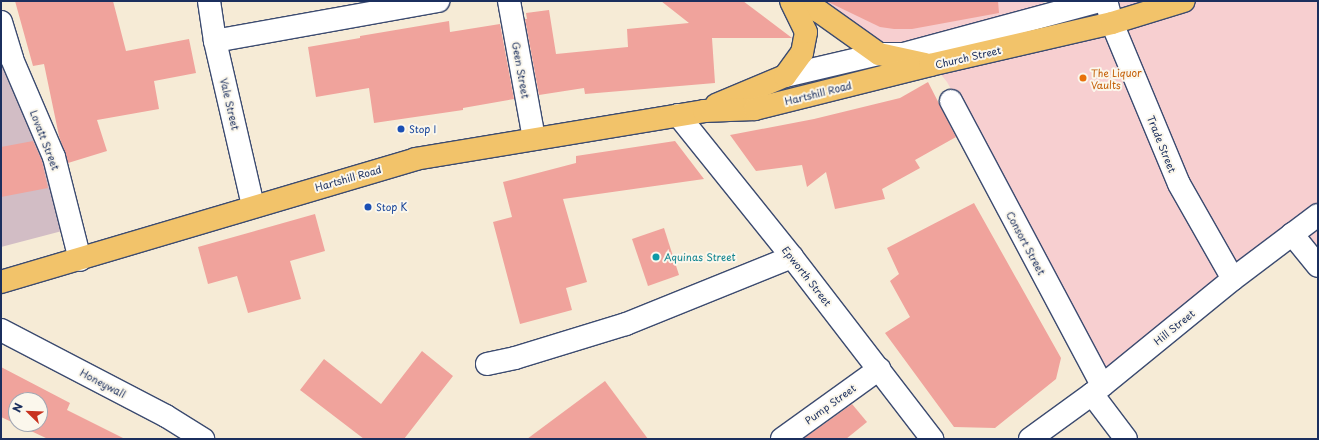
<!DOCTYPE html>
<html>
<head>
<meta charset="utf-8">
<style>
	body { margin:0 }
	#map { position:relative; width:1319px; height:440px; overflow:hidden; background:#f6ebd6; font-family:"Playpen Sans",sans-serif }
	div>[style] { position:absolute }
	.built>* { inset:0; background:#f7cfd0 }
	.industrial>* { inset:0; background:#d2bdc5 }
	.building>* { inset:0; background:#f0a39c }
	.roads { filter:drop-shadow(1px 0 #3c4b70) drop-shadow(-1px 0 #3c4b70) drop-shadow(0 1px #3c4b70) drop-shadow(0 -1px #3c4b70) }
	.minor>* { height:22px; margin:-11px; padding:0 11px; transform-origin:11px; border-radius:11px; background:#fff }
	.major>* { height:22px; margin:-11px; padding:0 11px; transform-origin:11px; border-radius:11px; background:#f2c36a }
	.dots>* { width:11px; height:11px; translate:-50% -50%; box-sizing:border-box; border:2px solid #fbf7ec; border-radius:50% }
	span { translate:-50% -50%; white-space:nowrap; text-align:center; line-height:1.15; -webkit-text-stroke:4px #fbf7ec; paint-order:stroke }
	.street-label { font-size:10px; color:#1b2f5e }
	.food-label { font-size:10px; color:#c56008 }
	.left { translate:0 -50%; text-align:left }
	.transit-label { font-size:10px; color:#164399 }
	.culture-label { font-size:10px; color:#0d838f }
	.frame { position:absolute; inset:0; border:2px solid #1b2f5e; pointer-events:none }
	.north { position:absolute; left:8px; top:392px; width:40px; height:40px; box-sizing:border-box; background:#fbf7ec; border:1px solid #a1a7b3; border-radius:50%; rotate:293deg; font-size:11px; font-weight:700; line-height:16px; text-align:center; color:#1b2f5e }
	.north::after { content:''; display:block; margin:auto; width:14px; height:18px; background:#c8321e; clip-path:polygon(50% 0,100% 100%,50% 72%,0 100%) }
</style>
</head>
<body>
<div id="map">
	<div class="built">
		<i style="clip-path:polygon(816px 1px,1043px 1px,1044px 5px,1106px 1px,1318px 1px,1318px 275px,1286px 238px,1108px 376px,947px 82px,914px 41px,899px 44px,879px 41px)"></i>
	</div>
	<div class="industrial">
		<i style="clip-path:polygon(1px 44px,40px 130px,62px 231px,1px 247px)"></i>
	</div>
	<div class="building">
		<i style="clip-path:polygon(15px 1px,113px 1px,126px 51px,189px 39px,196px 73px,154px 81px,159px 109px,97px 120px,107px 151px,68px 163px,59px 136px,44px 64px,33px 66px)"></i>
		<i style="clip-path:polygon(661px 1px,743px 1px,792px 38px,712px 38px,715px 83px,585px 94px,584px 88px,539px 95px,525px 19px,527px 19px,526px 13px,549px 10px,556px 54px,628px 47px,627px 29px,689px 23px)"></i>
		<i style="clip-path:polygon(826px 1px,998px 1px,999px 13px,912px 29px,894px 29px,880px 27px)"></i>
		<i style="clip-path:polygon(449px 21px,450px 32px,500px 24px,514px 99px,463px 108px,463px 110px,374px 123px,369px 88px,316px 97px,308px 47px,360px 38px,360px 36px)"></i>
		<i style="clip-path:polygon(928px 82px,956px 137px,915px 160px,920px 168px,882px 189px,885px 199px,835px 209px,826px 172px,807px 187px,802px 165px,756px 171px,730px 135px,814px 119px,900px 98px)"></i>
		<i style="clip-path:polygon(33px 141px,42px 161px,48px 188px,1px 197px,1px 147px)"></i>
		<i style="clip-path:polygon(675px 141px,704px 179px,563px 199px,587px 282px,566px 288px,572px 310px,520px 324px,493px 222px,512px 217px,503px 182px,576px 163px,576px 156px)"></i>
		<i style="clip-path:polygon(974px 203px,1061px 358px,1056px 379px,995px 428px,954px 427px,885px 333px,910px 317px,890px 281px,899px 274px,887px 248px)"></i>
		<i style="clip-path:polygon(315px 214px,325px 251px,290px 261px,301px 299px,248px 313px,237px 276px,208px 284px,198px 247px)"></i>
		<i style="clip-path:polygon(664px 228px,679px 275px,648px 286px,632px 239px)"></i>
		<i style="clip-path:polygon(422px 351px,453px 376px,404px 439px,364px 439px,300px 390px,324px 359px,381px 404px)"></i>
		<i style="clip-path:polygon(1px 367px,70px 403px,67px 410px,125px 439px,48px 439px,16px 424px,40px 424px,40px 400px,16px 400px,16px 424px,1px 417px)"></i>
		<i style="clip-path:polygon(605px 381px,648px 439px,527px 439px)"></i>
		<i style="clip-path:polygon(852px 404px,867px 422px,846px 439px,803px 439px)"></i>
	</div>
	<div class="roads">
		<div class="minor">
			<i style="left:209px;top:1px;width:40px;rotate:81.5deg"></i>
			<i style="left:215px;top:41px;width:169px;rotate:77deg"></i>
			<i style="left:509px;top:1px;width:140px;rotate:79.7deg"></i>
			<i style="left:1107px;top:4px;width:20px;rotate:75deg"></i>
			<i style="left:1112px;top:23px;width:174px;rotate:67.4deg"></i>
			<i style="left:1179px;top:184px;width:109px;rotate:60.4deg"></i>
			<i style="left:1px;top:22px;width:39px;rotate:73deg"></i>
			<i style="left:12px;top:59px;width:107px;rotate:66.8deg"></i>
			<i style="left:54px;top:157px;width:106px;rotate:75.8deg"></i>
			<i style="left:215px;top:41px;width:227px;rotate:-10.2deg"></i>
			<i style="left:785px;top:76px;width:97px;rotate:-13.2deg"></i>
			<i style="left:879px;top:54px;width:24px"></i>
			<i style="left:903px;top:54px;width:204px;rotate:-15.1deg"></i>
			<i style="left:951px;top:101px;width:322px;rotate:62deg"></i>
			<i style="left:678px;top:115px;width:182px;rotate:51.2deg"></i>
			<i style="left:792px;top:257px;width:230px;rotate:52.4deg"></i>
			<i style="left:1292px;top:234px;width:41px;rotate:50.9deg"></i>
			<i style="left:1px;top:330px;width:186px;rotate:27.5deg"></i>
			<i style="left:166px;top:416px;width:44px;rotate:31.9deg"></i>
			<i style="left:487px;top:364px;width:29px;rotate:-12deg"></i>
			<i style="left:515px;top:358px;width:116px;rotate:-17deg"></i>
			<i style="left:626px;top:324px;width:179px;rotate:-22deg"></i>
			<i style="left:1092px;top:394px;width:56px;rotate:52.9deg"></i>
			<i style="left:782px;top:439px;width:120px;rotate:-35.8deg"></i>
			<i style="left:1030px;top:439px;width:77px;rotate:-36deg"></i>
			<i style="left:1092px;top:394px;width:182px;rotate:-39.2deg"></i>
			<i style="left:1233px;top:279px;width:106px;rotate:-37deg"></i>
		</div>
		<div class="major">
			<i style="left:793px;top:1px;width:29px;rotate:22deg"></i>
			<i style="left:820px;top:12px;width:72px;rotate:35.4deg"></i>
			<i style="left:879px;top:54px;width:47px;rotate:12.3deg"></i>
			<i style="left:716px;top:105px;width:75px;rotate:-22.8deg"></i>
			<i style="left:785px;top:76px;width:29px;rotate:-54deg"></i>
			<i style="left:802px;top:53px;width:21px;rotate:-79deg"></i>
			<i style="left:806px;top:32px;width:34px;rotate:-116deg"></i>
			<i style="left:1px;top:282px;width:432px;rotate:-16.5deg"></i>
			<i style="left:415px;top:159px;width:293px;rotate:-9.4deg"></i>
			<i style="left:704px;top:111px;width:51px;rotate:-2.2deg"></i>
			<i style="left:755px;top:109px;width:180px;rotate:-14.1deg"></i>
			<i style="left:930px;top:65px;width:187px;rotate:-13deg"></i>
			<i style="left:1112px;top:23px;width:75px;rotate:-17deg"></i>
		</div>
	</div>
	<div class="dots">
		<i style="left:1083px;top:78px;background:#e8710a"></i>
		<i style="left:401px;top:129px;background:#1a4fb4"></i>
		<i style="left:368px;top:207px;background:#1a4fb4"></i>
		<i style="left:656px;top:257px;background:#0f9aa8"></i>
	</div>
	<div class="street-label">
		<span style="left:968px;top:57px;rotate:-13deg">Church Street</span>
		<span style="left:521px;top:70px;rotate:80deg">Geen Street</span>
		<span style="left:818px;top:93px;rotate:-14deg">Hartshill Road</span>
		<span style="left:230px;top:104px;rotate:77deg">Vale Street</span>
		<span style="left:45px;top:140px;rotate:69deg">Lovatt Street</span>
		<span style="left:1162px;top:144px;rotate:68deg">Trade Street</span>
		<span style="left:348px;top:178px;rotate:-16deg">Hartshill Road</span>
		<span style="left:1026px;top:243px;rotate:62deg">Consort Street</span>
		<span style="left:807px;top:276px;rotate:52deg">Epworth Street</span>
		<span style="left:1174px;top:327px;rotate:-39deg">Hill Street</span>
		<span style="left:103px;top:383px;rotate:28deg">Honeywall</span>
		<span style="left:830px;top:404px;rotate:-36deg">Pump Street</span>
	</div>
	<div class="food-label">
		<span class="left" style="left:1091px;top:78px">The Liquor<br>Vaults</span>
	</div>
	<div class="transit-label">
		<span class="left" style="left:409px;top:129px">Stop I</span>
		<span class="left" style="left:376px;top:207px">Stop K</span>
	</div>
	<div class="culture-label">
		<span class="left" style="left:664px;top:257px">Aquinas Street</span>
	</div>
	<div class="frame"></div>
	<div class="north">N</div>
</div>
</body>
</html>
